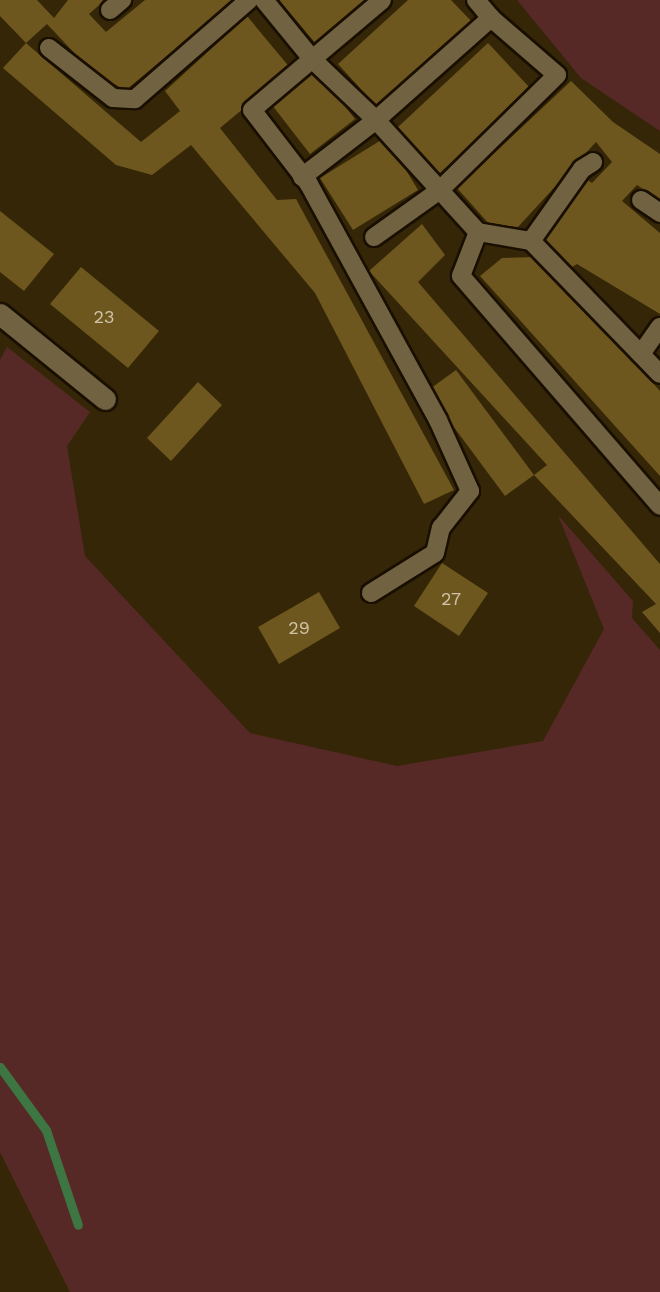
<!DOCTYPE html>
<html>
<head>
<meta charset="utf-8">
<style>
	body { margin:0 }
	#map { position:relative; width:660px; height:1292px; overflow:hidden; background:#342606; font-family:"Work Sans",sans-serif }
	div>[style] { position:absolute }
	.green>* { inset:0; background:#572926 }
	.stream>* { height:9px; margin:-4.5px; padding:0 4.5px; transform-origin:4.5px; border-radius:4.5px; background:#3e7643 }
	.building>* { inset:0; background:#6e571f }
	.roads { filter:drop-shadow(2px 0 #190f00) drop-shadow(-2px 0 #190f00) drop-shadow(0 2px #190f00) drop-shadow(0 -2px #190f00) }
	.lane>* { height:18px; margin:-9px; padding:0 9px; transform-origin:9px; border-radius:9px; background:#716342 }
	.street>* { height:21px; margin:-10.5px; padding:0 10.5px; transform-origin:10.5px; border-radius:10.5px; background:#716342 }
	span { translate:-50% -50%; white-space:nowrap; text-align:center; line-height:1.15; -webkit-text-stroke:5px #161005; paint-order:stroke }
	.number-label { font-size:18px; color:#cfc3a8 }
	.number-label span { -webkit-text-stroke-width:0 }
</style>
</head>
<body>
<div id="map">
	<div class="green">
		<i style="clip-path:polygon(517px 0,660px 0,660px 131px,581px 78px)"></i>
		<i style="clip-path:polygon(7px 347px,90px 412px,67px 446px,85px 556px,250px 733px,397px 766px,543px 741px,604px 629px,558px 515px,633px 601px,632px 618px,660px 650px,660px 1292px,70px 1292px,0 1152px,0 360px)"></i>
	</div>
	<div class="stream">
		<i style="left:0;top:1067px;width:78px;rotate:53.9deg"></i>
		<i style="left:46px;top:1130px;width:100px;rotate:71.4deg"></i>
	</div>
	<div class="building">
		<i style="clip-path:polygon(0 0,37px 0,54px 18px,68px 0,105px 0,89px 14px,106px 32px,145px 0,234px 0,126px 90px,95px 75px,47px 24px,26px 43px,141px 142px,180px 111px,165px 91px,247px 16px,291px 69px,220px 128px,277px 200px,296px 199px,454px 490px,424px 504px,315px 293px,191px 145px,152px 175px,116px 165px,3px 68px,26px 43px,0 16px)"></i>
		<i style="clip-path:polygon(279px 0,369px 0,316px 44px)"></i>
		<i style="clip-path:polygon(408px 0,451px 0,473px 23px,379px 109px,338px 64px)"></i>
		<i style="clip-path:polygon(488px 43px,531px 89px,439px 174px,397px 128px)"></i>
		<i style="clip-path:polygon(316px 70px,355px 119px,310px 154px,272px 105px)"></i>
		<i style="clip-path:polygon(571px 81px,613px 122px,660px 154px,660px 200px,637px 185px,622px 201px,660px 233px,660px 314px,577px 264px,569px 269px,543px 241px,586px 179px,592px 183px,612px 162px,596px 142px,518px 227px,490px 225px,457px 188px)"></i>
		<i style="clip-path:polygon(386px 137px,418px 190px,353px 230px,320px 178px)"></i>
		<i style="clip-path:polygon(0 211px,54px 254px,24px 291px,0 272px)"></i>
		<i style="clip-path:polygon(422px 224px,445px 255px,418px 282px,660px 564px,660px 633px,642px 612px,656px 604px,534px 475px,547px 465px,369px 271px)"></i>
		<i style="clip-path:polygon(539px 257px,660px 391px,660px 476px,480px 276px,502px 258px)"></i>
		<i style="clip-path:polygon(81px 267px,159px 331px,128px 368px,50px 304px)"></i>
		<i style="clip-path:polygon(456px 370px,534px 475px,505px 496px,427px 391px)"></i>
		<i style="clip-path:polygon(198px 382px,222px 405px,171px 461px,147px 438px)"></i>
		<i style="clip-path:polygon(442px 563px,488px 593px,459px 636px,414px 606px)"></i>
		<i style="clip-path:polygon(319px 592px,340px 628px,279px 664px,258px 627px)"></i>
	</div>
	<div class="roads">
		<div class="lane">
			<i style="left:264px;top:0;width:77px;rotate:50.8deg"></i>
			<i style="left:313px;top:60px;width:87px;rotate:43.6deg"></i>
			<i style="left:376px;top:120px;width:151px;rotate:47.7deg"></i>
			<i style="left:478px;top:232px;width:47px;rotate:111.1deg"></i>
			<i style="left:461px;top:276px;width:304px;rotate:49.1deg"></i>
			<i style="left:476px;top:0;width:23px;rotate:50deg"></i>
			<i style="left:110px;top:10px;width:16px;rotate:-40deg"></i>
			<i style="left:49px;top:48px;width:81px;rotate:38deg"></i>
			<i style="left:113px;top:98px;width:22px;rotate:3deg"></i>
			<i style="left:135px;top:99px;width:151px;rotate:-41deg"></i>
			<i style="left:302px;top:177px;width:93px;rotate:-37.6deg"></i>
			<i style="left:376px;top:120px;width:154px;rotate:-41.6deg"></i>
			<i style="left:491px;top:18px;width:87px;rotate:40.8deg"></i>
			<i style="left:557px;top:75px;width:164px;rotate:135.5deg"></i>
			<i style="left:440px;top:190px;width:81px;rotate:144.5deg"></i>
			<i style="left:641px;top:200px;width:23px;rotate:34deg"></i>
			<i style="left:478px;top:232px;width:54px;rotate:9.6deg"></i>
			<i style="left:531px;top:241px;width:185px;rotate:45.9deg"></i>
			<i style="left:531px;top:241px;width:88px;rotate:-54.7deg"></i>
			<i style="left:582px;top:169px;width:13px;rotate:-32deg"></i>
			<i style="left:641px;top:354px;width:33px;rotate:-55deg"></i>
			<i style="left:371px;top:593px;width:75px;rotate:-32deg"></i>
			<i style="left:435px;top:553px;width:26px;rotate:-77deg"></i>
			<i style="left:441px;top:528px;width:47px;rotate:-51.9deg"></i>
			<i style="left:470px;top:491px;width:78px;rotate:-114.3deg"></i>
			<i style="left:438px;top:420px;width:269px;rotate:-118.7deg"></i>
			<i style="left:309px;top:184px;width:93px;rotate:-127.6deg"></i>
			<i style="left:252px;top:110px;width:170px;rotate:-40.2deg"></i>
		</div>
		<div class="street">
			<i style="left:0;top:314px;width:135px;rotate:39deg"></i>
		</div>
	</div>
	<div class="number-label">
		<span style="left:104px;top:317px">23</span>
		<span style="left:451px;top:599px">27</span>
		<span style="left:299px;top:628px">29</span>
	</div>
</div>
</body>
</html>
